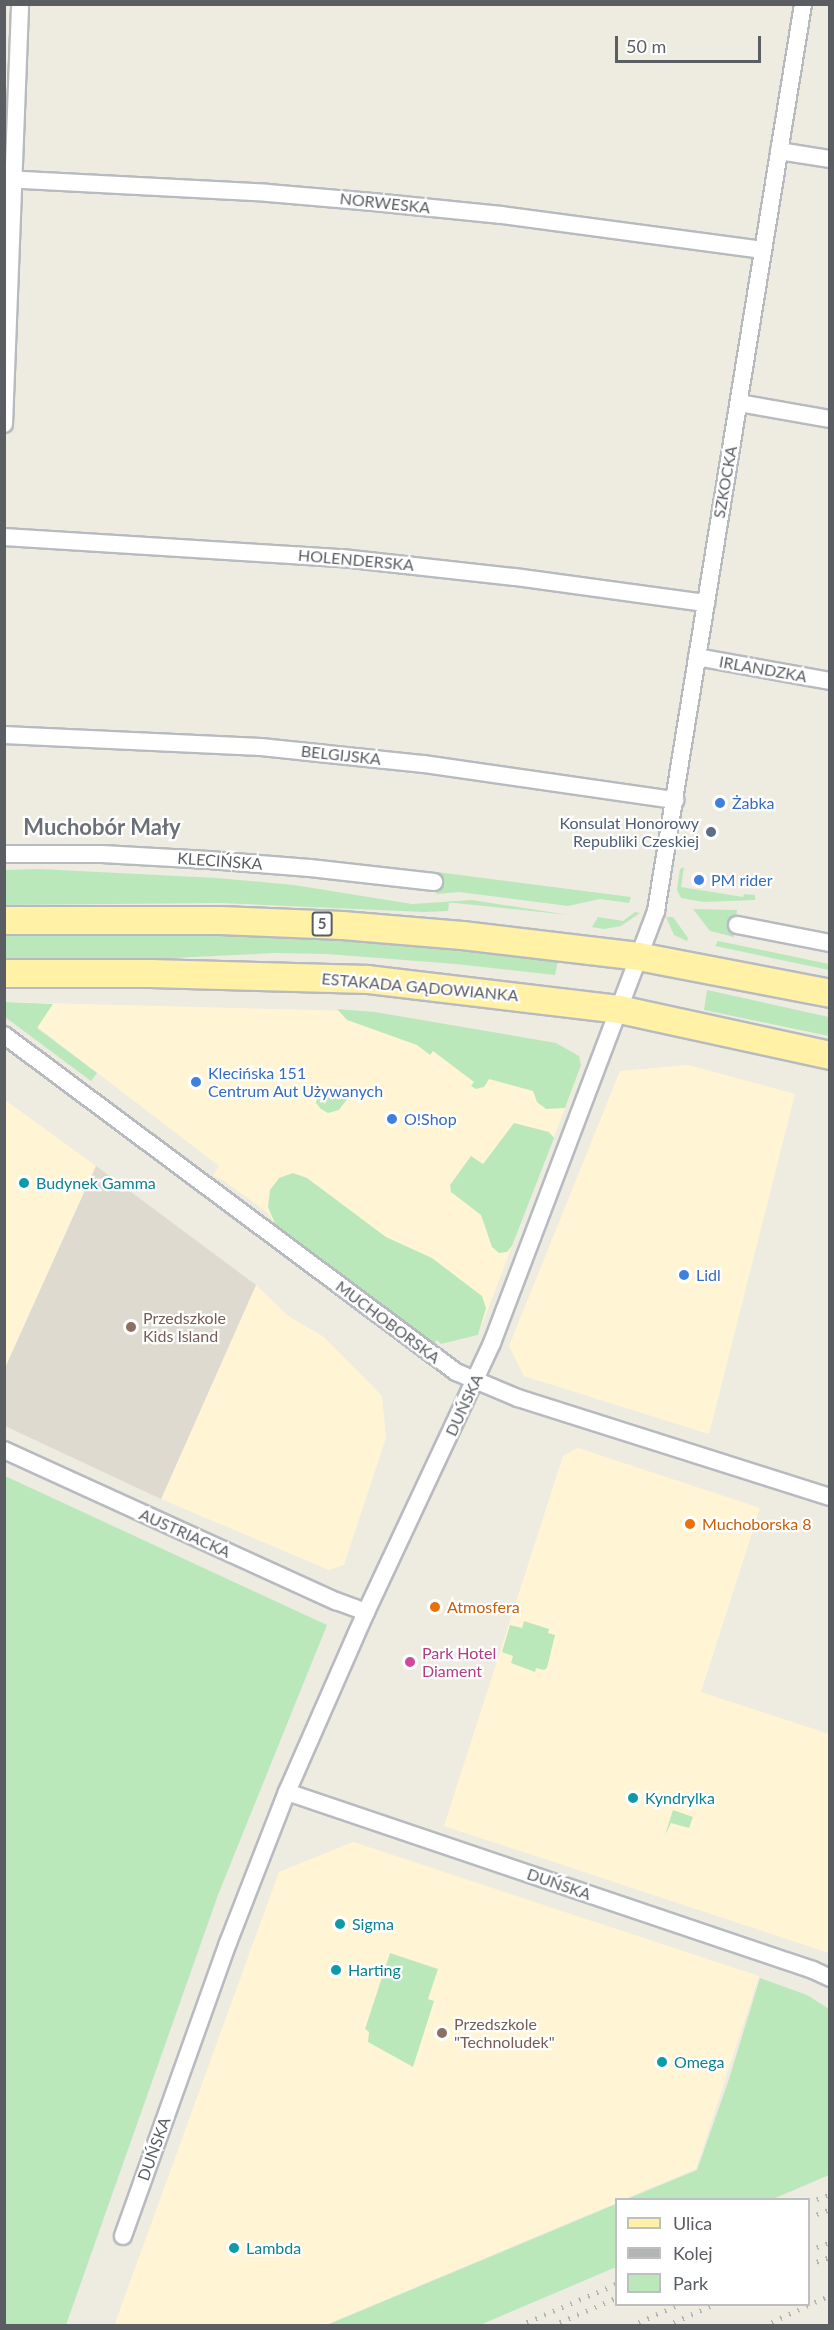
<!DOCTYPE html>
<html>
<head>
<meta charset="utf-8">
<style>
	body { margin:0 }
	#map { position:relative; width:834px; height:2330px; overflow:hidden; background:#eeebe1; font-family:Lato,sans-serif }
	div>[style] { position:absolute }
	.commercial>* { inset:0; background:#fff5d5 }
	.education>* { inset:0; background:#dedad0 }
	.green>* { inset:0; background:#bbe8bb }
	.roads { filter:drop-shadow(2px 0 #b7babf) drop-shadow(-2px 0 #b7babf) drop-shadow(0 2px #b7babf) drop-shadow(0 -2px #b7babf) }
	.minor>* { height:16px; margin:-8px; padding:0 8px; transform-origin:8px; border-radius:8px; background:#fff }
	.primary>* { height:27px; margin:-13.5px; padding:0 13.5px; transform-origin:13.5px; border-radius:13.5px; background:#fff1a5 }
	.rail>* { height:4.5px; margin-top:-2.25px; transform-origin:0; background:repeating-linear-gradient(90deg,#b3b4b4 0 1.5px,transparent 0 9.5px) }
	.dots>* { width:16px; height:16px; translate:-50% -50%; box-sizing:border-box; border:3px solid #fff; border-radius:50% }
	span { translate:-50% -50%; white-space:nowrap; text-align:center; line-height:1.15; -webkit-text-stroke:4.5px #fff; paint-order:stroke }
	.shield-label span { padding:2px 4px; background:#fff; border:2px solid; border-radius:4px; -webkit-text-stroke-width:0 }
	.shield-label { font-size:15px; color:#5a5e63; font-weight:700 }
	.street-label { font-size:16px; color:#5a5e63 }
	.shop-label { font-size:16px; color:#366cbe }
	.left { translate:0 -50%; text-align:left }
	.service-label { font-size:16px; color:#4e5e75 }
	.right { translate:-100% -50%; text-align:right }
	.culture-label { font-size:16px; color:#0d838f }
	.education-label { font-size:16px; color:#785e54 }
	.food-label { font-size:16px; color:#c56008 }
	.hotel-label { font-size:16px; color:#b23c85 }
	.district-label { font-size:22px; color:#6b7076; font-weight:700 }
	.frame { position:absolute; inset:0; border:6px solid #5a5e63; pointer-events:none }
	.legend { position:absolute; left:615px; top:2198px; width:195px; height:108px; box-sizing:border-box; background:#fff; border:2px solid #bdbfc1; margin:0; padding:8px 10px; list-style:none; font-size:18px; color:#5a5e63 }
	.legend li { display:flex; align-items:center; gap:12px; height:30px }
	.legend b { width:30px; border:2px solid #bdbfc1 }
	.scale { position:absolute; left:615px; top:36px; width:146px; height:27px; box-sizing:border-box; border:3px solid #5a5e63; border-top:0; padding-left:8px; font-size:18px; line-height:21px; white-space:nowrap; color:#5a5e63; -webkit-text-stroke:4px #fff; paint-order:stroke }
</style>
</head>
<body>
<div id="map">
	<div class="commercial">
		<i style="clip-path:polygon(5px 1002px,355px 1011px,481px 1063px,575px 1082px,478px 1335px,441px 1344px,437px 1340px,434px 1344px,276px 1226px,268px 1213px,223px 1180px,213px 1176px,219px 1166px)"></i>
		<i style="clip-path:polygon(688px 1065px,795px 1094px,709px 1434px,524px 1376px,509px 1346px,620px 1071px)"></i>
		<i style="clip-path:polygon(5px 1100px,96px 1166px,5px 1368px)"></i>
		<i style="clip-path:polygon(256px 1285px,288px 1316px,324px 1337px,382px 1396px,386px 1438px,344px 1565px,329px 1570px,161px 1499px)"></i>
		<i style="clip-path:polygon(578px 1448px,760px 1508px,701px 1692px,829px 1734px,829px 1953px,444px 1826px,563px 1456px)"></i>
		<i style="clip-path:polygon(353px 1842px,759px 1976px,696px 2169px,624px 2199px,616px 2200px,616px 2203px,325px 2325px,114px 2326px,279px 1872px)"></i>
	</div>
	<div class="education">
		<i style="clip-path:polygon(96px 1166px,256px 1285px,161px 1499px,5px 1426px,5px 1368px)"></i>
	</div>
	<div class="green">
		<i style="clip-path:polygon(684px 867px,681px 887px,743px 897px,744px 894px,755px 895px,755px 900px,704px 902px,681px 898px,677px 890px,680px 869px)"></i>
		<i style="clip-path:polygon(39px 869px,217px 878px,294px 885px,412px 904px,472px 900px,569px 915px,455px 903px,449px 903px,448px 911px,424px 912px,220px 903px,5px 905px,5px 870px)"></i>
		<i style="clip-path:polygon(437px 872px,631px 897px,629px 903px,600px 899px,568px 906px,459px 892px,437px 894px,434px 891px)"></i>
		<i style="clip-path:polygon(693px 909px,737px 910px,734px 937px,710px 931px)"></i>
		<i style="clip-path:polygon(635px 912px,640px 913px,621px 926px,604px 929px,592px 927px,598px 917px,623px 921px)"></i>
		<i style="clip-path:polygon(666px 917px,673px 917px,688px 938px,687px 941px,674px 935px)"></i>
		<i style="clip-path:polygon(247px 931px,559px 956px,555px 975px,456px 964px,327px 954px,276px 953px,132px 960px,5px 961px,4px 932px)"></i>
		<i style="clip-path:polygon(718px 941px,829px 964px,829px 970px,715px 946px)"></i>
		<i style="clip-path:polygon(707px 990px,829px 1017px,829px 1036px,704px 1010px)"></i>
		<i style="clip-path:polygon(5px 1002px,53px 1004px,37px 1028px,97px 1073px,91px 1081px,5px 1017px)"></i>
		<i style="clip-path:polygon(337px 1009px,375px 1012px,556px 1043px,579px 1056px,581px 1065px,565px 1108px,546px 1109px,537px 1102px,533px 1091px,489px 1079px,484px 1087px,476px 1089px,471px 1086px,474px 1082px,433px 1051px,430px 1055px,417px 1045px,347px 1020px)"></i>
		<i style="clip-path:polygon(340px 1086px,351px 1094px,339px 1110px,328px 1113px,321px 1109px,316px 1103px,318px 1090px,330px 1098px)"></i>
		<i style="clip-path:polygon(514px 1123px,549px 1132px,554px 1138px,512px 1246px,507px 1252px,499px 1253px,492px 1247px,481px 1215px,451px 1192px,450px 1185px,471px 1156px,483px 1164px)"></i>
		<i style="clip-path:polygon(293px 1173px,307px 1178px,386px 1237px,432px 1258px,482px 1296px,486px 1308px,478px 1335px,441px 1344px,437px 1340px,434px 1344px,276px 1226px,268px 1207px,270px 1190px,279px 1178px)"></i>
		<i style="clip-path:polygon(5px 1476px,327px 1625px,218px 1895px,66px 2325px,5px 2325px)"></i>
		<i style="clip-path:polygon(524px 1621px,549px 1629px,548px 1633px,555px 1635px,547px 1668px,544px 1670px,536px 1668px,535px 1672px,511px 1663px,513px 1656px,502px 1652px,510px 1625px,522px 1628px)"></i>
		<i style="clip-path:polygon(673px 1810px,693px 1817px,689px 1828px,671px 1823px,665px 1835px)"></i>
		<i style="clip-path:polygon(390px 1953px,438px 1969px,428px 1999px,434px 2001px,413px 2067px,368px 2042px,369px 2032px,365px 2029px)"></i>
		<i style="clip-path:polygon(760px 1978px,807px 1995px,829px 2009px,829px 2175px,773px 2199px,627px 2199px,697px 2170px,728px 2082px)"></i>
		<i style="clip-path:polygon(616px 2204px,616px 2267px,480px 2325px,327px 2325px)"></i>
	</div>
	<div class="roads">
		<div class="minor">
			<i style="left:779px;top:151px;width:52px;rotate:8.9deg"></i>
			<i style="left:4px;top:179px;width:264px;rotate:3deg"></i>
			<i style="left:268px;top:193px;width:105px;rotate:4.9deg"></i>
			<i style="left:373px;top:202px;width:129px;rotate:5.8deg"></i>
			<i style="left:501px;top:215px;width:264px;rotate:7.6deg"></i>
			<i style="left:739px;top:403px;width:92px;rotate:10deg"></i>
			<i style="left:4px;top:424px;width:420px;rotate:-87.8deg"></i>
			<i style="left:4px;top:537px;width:339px;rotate:3.6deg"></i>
			<i style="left:342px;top:558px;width:174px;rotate:6.3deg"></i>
			<i style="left:515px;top:577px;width:193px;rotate:7.8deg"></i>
			<i style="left:697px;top:657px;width:135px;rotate:10.2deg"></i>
			<i style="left:4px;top:735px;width:257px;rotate:2.7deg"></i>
			<i style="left:261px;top:747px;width:164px;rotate:6deg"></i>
			<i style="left:424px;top:764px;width:254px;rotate:8.2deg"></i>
			<i style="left:4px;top:854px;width:98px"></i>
			<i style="left:102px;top:854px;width:107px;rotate:3.2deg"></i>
			<i style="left:209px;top:860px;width:101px;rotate:4.5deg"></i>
			<i style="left:310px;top:868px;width:125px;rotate:6.4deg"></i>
			<i style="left:737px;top:925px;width:95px;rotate:11deg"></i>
			<i style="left:4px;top:1035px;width:564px;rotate:36.71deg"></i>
			<i style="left:456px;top:1372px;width:67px;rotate:22.8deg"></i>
			<i style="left:518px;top:1398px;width:327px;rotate:17.6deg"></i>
			<i style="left:4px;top:1450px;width:365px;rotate:24.5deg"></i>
			<i style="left:336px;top:1601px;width:32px;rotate:20deg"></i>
			<i style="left:287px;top:1792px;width:555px;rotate:18.7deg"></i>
			<i style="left:813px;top:1970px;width:19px;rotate:25deg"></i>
			<i style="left:123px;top:2236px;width:311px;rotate:-70.3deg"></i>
			<i style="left:228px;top:1943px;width:162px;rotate:-68.7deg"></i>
			<i style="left:287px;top:1792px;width:197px;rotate:-66.3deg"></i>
			<i style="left:366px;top:1612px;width:297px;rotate:-64.9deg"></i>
			<i style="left:492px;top:1343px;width:462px;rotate:-69.2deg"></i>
			<i style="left:656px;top:911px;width:919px;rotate:-80.79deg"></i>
		</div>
		<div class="primary">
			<i style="left:4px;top:920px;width:216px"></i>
			<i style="left:220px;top:920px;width:122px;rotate:2.3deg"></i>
			<i style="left:342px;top:925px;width:120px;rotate:4.8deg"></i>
			<i style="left:462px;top:935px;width:177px;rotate:6.8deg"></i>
			<i style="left:638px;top:956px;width:196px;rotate:10.9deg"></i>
			<i style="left:4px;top:973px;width:146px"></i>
			<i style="left:150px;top:973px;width:217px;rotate:1.6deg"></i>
			<i style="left:367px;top:979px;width:254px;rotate:6.8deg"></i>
			<i style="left:619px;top:1009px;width:216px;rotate:12.3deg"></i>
		</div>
	</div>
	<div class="rail">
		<i style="left:808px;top:2203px;width:24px;rotate:-22deg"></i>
		<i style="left:808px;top:2218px;width:24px;rotate:-22deg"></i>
		<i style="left:808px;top:2251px;width:24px;rotate:-22deg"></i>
		<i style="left:808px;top:2265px;width:23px;rotate:-20deg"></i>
		<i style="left:518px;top:2326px;width:107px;rotate:-23.2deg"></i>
		<i style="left:551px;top:2326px;width:71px;rotate:-23.3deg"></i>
		<i style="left:630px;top:2326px;width:55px;rotate:-23.7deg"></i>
		<i style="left:665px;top:2326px;width:55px;rotate:-23.7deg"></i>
		<i style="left:763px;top:2326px;width:74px;rotate:-24.8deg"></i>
	</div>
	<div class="dots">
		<i style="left:720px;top:803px;background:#3f7fe0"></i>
		<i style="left:711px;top:832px;background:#5c6f8a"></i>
		<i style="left:699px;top:880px;background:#3f7fe0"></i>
		<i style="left:196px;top:1082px;background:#3f7fe0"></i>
		<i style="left:392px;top:1119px;background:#3f7fe0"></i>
		<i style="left:24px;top:1183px;background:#0f9aa8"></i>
		<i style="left:684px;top:1275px;background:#3f7fe0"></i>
		<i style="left:131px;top:1327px;background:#8d6e63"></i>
		<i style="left:690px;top:1524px;background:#e8710a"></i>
		<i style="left:435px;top:1607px;background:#e8710a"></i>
		<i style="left:410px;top:1662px;background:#d1479c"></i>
		<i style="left:633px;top:1798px;background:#0f9aa8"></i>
		<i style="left:340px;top:1924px;background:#0f9aa8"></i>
		<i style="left:336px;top:1970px;background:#0f9aa8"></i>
		<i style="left:442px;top:2033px;background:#8d6e63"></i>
		<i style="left:662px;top:2062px;background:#0f9aa8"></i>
		<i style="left:234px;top:2248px;background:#0f9aa8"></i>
	</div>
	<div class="shield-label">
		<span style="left:322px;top:924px">5</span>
	</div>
	<div class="street-label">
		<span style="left:385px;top:203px;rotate:6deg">NORWESKA</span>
		<span style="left:725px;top:482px;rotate:-80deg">SZKOCKA</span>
		<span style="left:356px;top:560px;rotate:5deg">HOLENDERSKA</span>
		<span style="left:763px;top:669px;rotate:10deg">IRLANDZKA</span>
		<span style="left:341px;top:755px;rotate:6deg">BELGIJSKA</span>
		<span style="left:220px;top:861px;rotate:4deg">KLECIŃSKA</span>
		<span style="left:420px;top:987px;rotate:5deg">ESTAKADA GĄDOWIANKA</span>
		<span style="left:388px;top:1322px;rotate:37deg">MUCHOBORSKA</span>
		<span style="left:464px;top:1405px;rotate:-65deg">DUŃSKA</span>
		<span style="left:185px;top:1533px;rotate:24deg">AUSTRIACKA</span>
		<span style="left:559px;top:1884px;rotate:19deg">DUŃSKA</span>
		<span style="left:154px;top:2149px;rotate:-70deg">DUŃSKA</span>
	</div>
	<div class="shop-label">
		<span class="left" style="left:732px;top:803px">Żabka</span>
		<span class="left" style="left:711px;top:880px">PM rider</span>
		<span class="left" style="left:208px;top:1082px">Klecińska 151<br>Centrum Aut Używanych</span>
		<span class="left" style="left:404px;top:1119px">O!Shop</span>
		<span class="left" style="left:696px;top:1275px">Lidl</span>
	</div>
	<div class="service-label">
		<span class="right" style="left:699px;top:832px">Konsulat Honorowy<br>Republiki Czeskiej</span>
	</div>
	<div class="culture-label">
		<span class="left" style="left:36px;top:1183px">Budynek Gamma</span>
		<span class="left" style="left:645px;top:1798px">Kyndrylka</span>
		<span class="left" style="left:352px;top:1924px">Sigma</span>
		<span class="left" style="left:348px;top:1970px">Harting</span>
		<span class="left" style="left:674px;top:2062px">Omega</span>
		<span class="left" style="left:246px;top:2248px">Lambda</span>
	</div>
	<div class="education-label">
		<span class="left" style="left:143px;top:1327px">Przedszkole<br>Kids Island</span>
		<span class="left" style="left:454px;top:2033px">Przedszkole<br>"Technoludek"</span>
	</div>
	<div class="food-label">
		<span class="left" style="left:702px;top:1524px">Muchoborska 8</span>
		<span class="left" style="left:447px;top:1607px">Atmosfera</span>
	</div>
	<div class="hotel-label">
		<span class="left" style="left:422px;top:1662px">Park Hotel<br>Diament</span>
	</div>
	<div class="district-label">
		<span style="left:102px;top:827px">Muchobór Mały</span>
	</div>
	<div class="frame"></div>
	<ul class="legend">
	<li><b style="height:8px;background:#fff1a5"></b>Ulica</li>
	<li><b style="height:8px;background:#b3b4b4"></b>Kolej</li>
	<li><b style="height:16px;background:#bbe8bb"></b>Park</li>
	</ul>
	<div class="scale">50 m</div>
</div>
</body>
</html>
